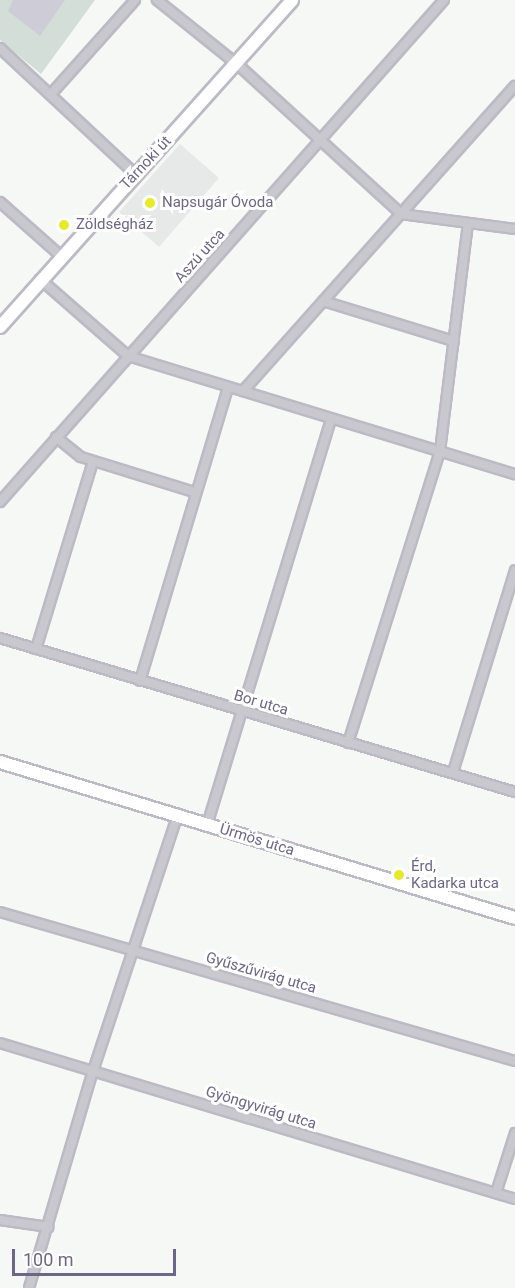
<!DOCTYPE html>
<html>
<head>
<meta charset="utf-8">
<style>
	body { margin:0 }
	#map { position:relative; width:515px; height:1288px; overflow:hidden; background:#f6f8f6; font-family:Roboto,sans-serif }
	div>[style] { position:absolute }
	.built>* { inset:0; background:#e7e9e9 }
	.green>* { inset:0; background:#d4ded8 }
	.water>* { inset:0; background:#cdccd7 }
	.roads { filter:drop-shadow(2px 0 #bcbac4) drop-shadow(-2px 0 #bcbac4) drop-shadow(0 2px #bcbac4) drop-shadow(0 -2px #bcbac4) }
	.street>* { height:8px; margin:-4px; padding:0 4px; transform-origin:4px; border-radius:4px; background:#cac8cf }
	.secondary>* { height:12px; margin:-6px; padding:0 6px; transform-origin:6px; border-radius:6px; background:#fff }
	.dots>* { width:16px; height:16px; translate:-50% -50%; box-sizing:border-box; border:3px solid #fff; border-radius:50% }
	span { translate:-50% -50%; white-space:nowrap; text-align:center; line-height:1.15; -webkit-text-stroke:6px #fff; paint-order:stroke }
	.street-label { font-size:15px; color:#6e6688 }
	.poi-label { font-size:15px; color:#6e6688 }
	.left { translate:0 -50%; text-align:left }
	.scale { position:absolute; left:12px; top:1249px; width:164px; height:27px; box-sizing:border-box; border:3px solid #6e6688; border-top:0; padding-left:8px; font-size:18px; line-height:21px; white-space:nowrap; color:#6e6688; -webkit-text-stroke:4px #fff; paint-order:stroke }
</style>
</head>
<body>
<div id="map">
	<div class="built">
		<i style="clip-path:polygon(180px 144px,219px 178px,159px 247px,119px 212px)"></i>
	</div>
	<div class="green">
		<i style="clip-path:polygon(0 0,95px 0,41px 74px,0 40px)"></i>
	</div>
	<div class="water">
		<i style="clip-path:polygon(13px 0,65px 0,40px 36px,8px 11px)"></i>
	</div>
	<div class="roads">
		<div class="street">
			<i style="left:157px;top:0;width:102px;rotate:38.7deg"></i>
			<i style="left:237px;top:64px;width:222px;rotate:42.4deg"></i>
			<i style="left:401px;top:214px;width:115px;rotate:7.5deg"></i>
			<i style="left:0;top:48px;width:185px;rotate:43deg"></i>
			<i style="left:51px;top:94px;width:126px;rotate:-48.2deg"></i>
			<i style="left:0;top:202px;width:81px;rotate:41.5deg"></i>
			<i style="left:40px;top:279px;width:117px;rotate:41.2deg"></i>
			<i style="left:128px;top:356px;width:405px;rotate:17deg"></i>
			<i style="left:323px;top:301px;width:137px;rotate:17deg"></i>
			<i style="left:243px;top:391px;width:409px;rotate:-48.3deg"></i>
			<i style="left:56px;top:437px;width:32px;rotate:39deg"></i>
			<i style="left:81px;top:457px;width:118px;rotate:17.2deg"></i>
			<i style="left:0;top:502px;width:670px;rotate:-48.51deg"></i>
			<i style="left:0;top:638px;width:538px;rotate:16.65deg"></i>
			<i style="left:36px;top:649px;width:196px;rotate:-73.1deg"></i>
			<i style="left:140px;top:681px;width:307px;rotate:-73.3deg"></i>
			<i style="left:348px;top:743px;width:306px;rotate:-72.5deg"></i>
			<i style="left:440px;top:451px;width:229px;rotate:-83deg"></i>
			<i style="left:453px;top:772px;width:211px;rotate:-72.9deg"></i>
			<i style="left:207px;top:825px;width:425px;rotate:-73deg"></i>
			<i style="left:0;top:912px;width:536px;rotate:16.14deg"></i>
			<i style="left:0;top:1043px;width:538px;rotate:16.85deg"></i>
			<i style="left:496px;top:1193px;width:63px;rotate:-72.4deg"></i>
			<i style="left:0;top:1220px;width:49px;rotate:8.3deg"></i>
			<i style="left:29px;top:1288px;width:226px;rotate:-73.6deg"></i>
			<i style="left:93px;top:1071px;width:268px;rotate:-71.7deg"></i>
		</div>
		<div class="secondary">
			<i style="left:0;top:327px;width:438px;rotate:-48.2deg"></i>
			<i style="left:0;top:762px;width:538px;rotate:16.85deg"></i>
		</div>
	</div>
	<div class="dots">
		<i style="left:150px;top:203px;background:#e6eb23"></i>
		<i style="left:64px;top:225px;background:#e6eb23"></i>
		<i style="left:399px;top:875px;background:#e6eb23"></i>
	</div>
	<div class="street-label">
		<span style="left:146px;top:163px;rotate:-47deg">Tárnoki út</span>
		<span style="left:200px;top:256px;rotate:-48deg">Aszú utca</span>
		<span style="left:261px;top:703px;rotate:16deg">Bor utca</span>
		<span style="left:257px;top:840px;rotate:17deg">Ürmös utca</span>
		<span style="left:261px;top:973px;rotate:16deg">Gyűszűvirág utca</span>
		<span style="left:261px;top:1108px;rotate:17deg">Gyöngyvirág utca</span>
	</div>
	<div class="poi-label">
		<span class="left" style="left:162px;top:203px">Napsugár Óvoda</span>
		<span class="left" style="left:76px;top:225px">Zöldségház</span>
		<span class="left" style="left:411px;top:875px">Érd,<br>Kadarka utca</span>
	</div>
	<div class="scale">100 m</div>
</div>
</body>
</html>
